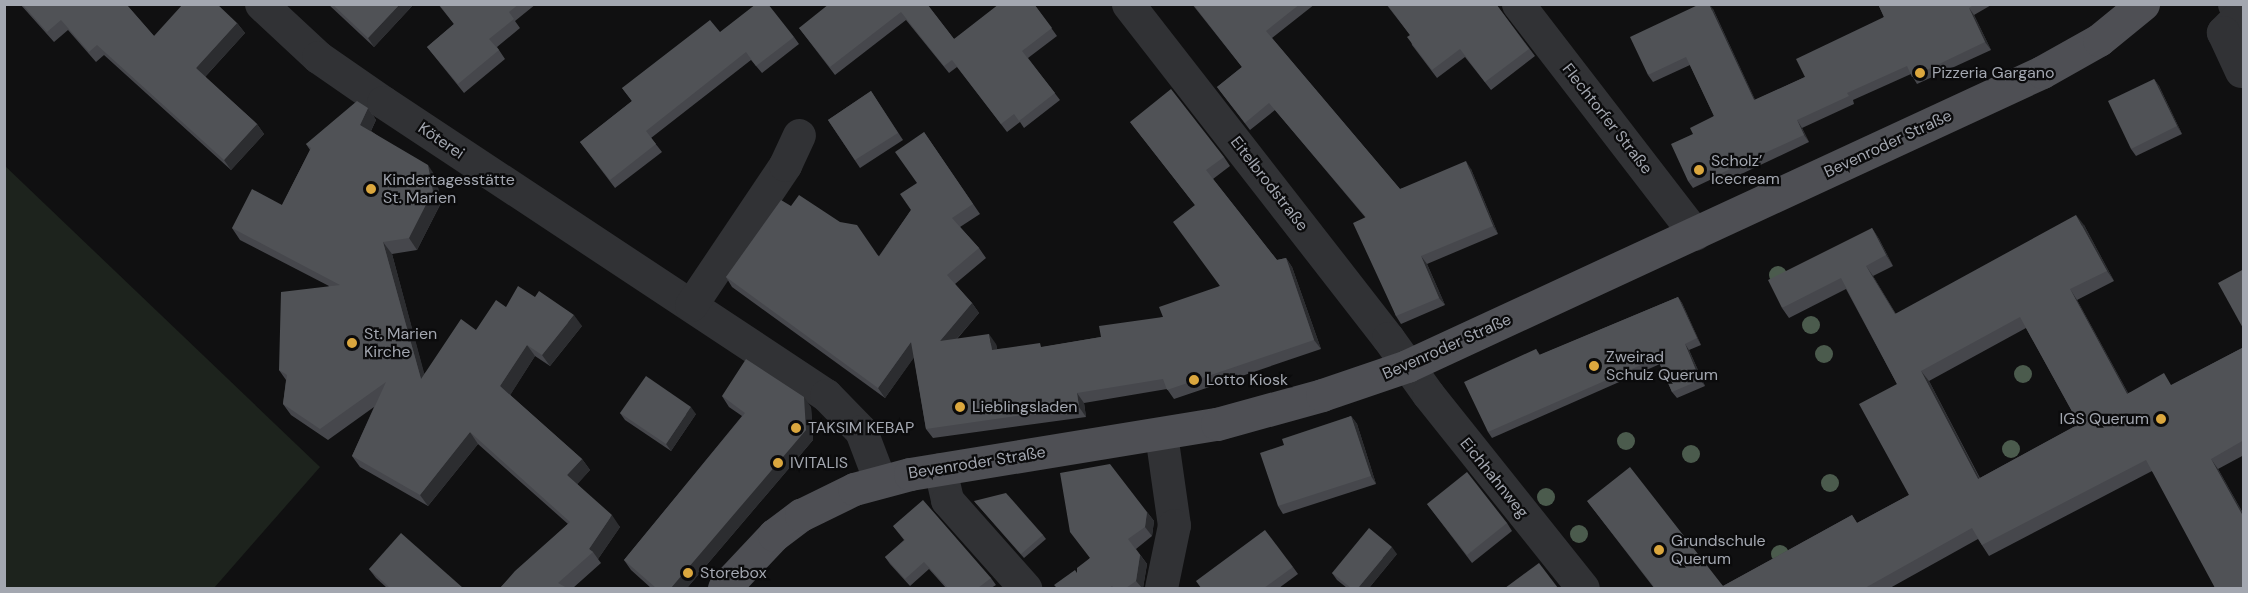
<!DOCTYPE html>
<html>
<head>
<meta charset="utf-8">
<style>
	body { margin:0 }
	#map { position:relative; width:2248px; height:593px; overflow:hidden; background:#101011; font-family:"DM Sans",sans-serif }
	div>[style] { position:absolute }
	.green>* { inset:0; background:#1d231d }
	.minor>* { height:33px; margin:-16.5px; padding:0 16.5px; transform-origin:16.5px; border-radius:16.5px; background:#313235 }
	.major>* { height:33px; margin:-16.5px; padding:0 16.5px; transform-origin:16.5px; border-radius:16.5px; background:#4e4f54 }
	.trees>* { width:18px; height:18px; margin:-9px; border-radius:50%; background:#4b5b4d }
	.wall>* { inset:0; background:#46474c }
	.shaded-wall>* { inset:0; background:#2c2d30 }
	.building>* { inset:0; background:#505256 }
	.dots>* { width:16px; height:16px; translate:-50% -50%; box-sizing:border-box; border:3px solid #0b0b0c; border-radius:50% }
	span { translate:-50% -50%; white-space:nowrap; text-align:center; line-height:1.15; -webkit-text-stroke:4.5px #0b0b0c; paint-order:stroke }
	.poi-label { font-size:16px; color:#a3a7b0 }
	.left { translate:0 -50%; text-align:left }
	.right { translate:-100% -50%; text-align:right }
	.street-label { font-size:16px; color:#a3a7b0 }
	.frame { position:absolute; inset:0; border:6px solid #a3a7b0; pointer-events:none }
</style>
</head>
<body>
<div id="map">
	<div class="green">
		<i style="clip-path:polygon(4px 165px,320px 467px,214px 588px,5px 588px)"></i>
	</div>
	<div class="minor">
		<i style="left:261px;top:4px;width:78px;rotate:42.9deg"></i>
		<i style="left:318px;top:57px;width:79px;rotate:34.7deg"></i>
		<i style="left:383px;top:102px;width:531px;rotate:33.48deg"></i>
		<i style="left:826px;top:395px;width:50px;rotate:45.8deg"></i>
		<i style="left:861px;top:431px;width:53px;rotate:69.2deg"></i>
		<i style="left:1128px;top:4px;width:423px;rotate:52.1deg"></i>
		<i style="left:1388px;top:338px;width:69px;rotate:54.5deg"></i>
		<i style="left:1428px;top:394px;width:248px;rotate:51.4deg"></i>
		<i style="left:1518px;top:4px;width:290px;rotate:52.4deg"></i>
		<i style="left:2234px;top:4px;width:13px;rotate:67deg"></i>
		<i style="left:2239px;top:16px;width:23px;rotate:135deg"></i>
		<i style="left:2223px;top:32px;width:43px;rotate:65.2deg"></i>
		<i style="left:691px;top:305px;width:169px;rotate:-56.1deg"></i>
		<i style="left:785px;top:165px;width:33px;rotate:-65deg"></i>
		<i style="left:1161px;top:434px;width:92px;rotate:81.9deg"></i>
		<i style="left:1174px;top:525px;width:64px;rotate:101.7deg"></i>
		<i style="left:940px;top:469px;width:32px;rotate:77deg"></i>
		<i style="left:947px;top:500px;width:118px;rotate:48.4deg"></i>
	</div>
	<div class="major">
		<i style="left:724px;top:588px;width:73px;rotate:-46.7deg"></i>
		<i style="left:774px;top:535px;width:34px;rotate:-37deg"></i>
		<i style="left:801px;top:515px;width:59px;rotate:-26.1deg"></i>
		<i style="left:854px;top:489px;width:58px;rotate:-15deg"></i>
		<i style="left:910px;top:474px;width:311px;rotate:-9.3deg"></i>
		<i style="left:1217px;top:424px;width:109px;rotate:-15.4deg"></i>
		<i style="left:1322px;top:395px;width:90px;rotate:-18.8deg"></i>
		<i style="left:1407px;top:366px;width:700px;rotate:-24.84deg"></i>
		<i style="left:2042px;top:72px;width:65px;rotate:-29.3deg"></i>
		<i style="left:2099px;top:40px;width:57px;rotate:-39.3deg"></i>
	</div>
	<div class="trees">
		<i style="left:1778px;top:275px"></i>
		<i style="left:1811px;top:325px"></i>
		<i style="left:1824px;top:354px"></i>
		<i style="left:2023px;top:374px"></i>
		<i style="left:1626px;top:441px"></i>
		<i style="left:2011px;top:449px"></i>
		<i style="left:1691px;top:454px"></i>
		<i style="left:1830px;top:483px"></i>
		<i style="left:1546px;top:497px"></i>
		<i style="left:1579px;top:534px"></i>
		<i style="left:1780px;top:554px"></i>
	</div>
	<div class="wall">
		<i style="clip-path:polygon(20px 4px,126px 4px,154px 36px,237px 23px,245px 33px,205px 77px,257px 124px,264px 134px,231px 170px,104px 55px,96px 62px,68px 30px,54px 42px)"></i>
		<i style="clip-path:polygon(328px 4px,414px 4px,374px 47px)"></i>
		<i style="clip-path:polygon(438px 4px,536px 4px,515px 21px,520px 28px,497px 47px,505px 59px,464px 93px,427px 47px,454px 24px)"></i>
		<i style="clip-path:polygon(927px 4px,954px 39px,1034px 4px,1057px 36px,1028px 58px,1060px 100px,1024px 128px,1020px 122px,1007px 132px,957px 67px,949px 73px,906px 20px,835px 75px,799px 28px)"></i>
		<i style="clip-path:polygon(1192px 4px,1315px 4px,1272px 38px,1400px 189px,1471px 169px,1498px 234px,1427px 264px,1445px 305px,1401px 324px,1396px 316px,1365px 217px,1275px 110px,1250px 130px,1217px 87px,1242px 67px)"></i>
		<i style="clip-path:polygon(1386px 4px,1496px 4px,1535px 56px,1491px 90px,1465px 57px,1437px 78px,1412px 45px,1410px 35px)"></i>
		<i style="clip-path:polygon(1878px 4px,1993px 4px,1974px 15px,1991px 50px,1917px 84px,1911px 74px,1853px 100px,1854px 104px,1802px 128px,1809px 142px,1718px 185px,1714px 178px,1693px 188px,1688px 181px,1693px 134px,1714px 116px,1690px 65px,1653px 82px,1648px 75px,1713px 9px,1755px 100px,1805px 77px,1884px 17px)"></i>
		<i style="clip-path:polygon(794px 37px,799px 44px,762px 73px,751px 60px,651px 138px,662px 152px,615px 188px,580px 142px,632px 101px,622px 88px)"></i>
		<i style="clip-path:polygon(2154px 79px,2159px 86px,2182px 134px,2136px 156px,2131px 149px)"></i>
		<i style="clip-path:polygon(871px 91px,903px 140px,860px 168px,828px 120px)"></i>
		<i style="clip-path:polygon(368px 108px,376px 120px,371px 131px,436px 177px,441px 203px,417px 250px,392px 254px,424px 374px,476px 330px,506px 307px,582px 326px,550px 366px,535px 356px,510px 395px,582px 459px,590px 470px,577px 484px,620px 527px,598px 559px,601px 563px,573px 588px,500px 588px,568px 524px,478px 444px,428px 506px,360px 467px,352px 456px,374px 407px,328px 440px,291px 415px,283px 404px,286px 380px,279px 370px,329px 286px,240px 240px,232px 228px,282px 205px,310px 150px,306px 144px)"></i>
		<i style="clip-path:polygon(1130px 122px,1224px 157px,1230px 166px,1213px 179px,1277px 260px,1286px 258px,1292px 267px,1321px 349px,1174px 399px,1167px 389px,1084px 403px,1086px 417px,933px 438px,926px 429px,914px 357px,885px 398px,732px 287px,726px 277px,791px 206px,879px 256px,911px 210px,917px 183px,924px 132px,980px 214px,960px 227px,979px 248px,986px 258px,955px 284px,972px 303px,979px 313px,957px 339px,996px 344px,997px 349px,1043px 347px,1101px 337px,1163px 317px,1220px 286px,1195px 205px)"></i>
		<i style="clip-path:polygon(evenodd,2084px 225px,2114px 281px,2077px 300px,2128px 393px,2172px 385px,2244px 347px,2244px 455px,2218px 469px,2244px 515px,2244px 588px,2152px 471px,1989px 556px,1978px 539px,1890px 588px,1654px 588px,1587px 501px,1723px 586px,1852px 515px,1857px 523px,1909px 495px,1897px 384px,1846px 289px,1789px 318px,1782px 308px,1872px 228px,1879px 239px,1893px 266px,1873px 276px,1896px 314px,2084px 225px,2026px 328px,2079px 424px,1980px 478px,1929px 381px,2026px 328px)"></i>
		<i style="clip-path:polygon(1678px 297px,1682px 303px,1701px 345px,1689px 350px,1705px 386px,1677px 398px,1672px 392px,1660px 364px,1492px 438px,1488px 432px,1536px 349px,1540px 355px)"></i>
		<i style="clip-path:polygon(722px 396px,811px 407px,813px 440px,687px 588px,651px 588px,631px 570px,624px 560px,742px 416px,729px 407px)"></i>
		<i style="clip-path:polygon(620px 413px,696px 414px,671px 451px,625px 420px)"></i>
		<i style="clip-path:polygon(1351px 416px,1357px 424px,1376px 484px,1283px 514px,1278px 506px,1284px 445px)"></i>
		<i style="clip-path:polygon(974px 501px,1043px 535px,1046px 539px,1024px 558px)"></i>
		<i style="clip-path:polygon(1427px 504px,1507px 523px,1512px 531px,1472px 563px)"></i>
		<i style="clip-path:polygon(1147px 512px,1154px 521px,1152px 536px,1136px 549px,1147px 564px,1143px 588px,1057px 588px,1077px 573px,1090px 558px)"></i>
		<i style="clip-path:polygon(893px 526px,991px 578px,996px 585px,991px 588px,946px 588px,929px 569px,910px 586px,890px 564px,885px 557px,904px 540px)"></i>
		<i style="clip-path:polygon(1397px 554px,1369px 588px,1347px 588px,1337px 580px,1332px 573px)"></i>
		<i style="clip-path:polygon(1293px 567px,1298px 574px,1279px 588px,1201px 588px)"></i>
		<i style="clip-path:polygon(369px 569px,463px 588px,387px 588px,376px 578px)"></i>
	</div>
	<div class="shaded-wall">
		<i style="clip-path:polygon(400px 4px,414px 4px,374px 47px,368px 38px)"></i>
		<i style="clip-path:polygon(1709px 4px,1713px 9px,1759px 108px,1754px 100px)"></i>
		<i style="clip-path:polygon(1969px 8px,1974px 15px,1991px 50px,1985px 42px)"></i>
		<i style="clip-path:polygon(237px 23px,245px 33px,203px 79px,196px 68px)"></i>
		<i style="clip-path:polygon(2154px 79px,2159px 86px,2182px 134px,2177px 126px)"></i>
		<i style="clip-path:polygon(368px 108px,376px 120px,368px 137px,360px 125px)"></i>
		<i style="clip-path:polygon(1797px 120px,1802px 128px,1809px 142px,1804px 135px)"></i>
		<i style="clip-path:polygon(257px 124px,264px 134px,231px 170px,224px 160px)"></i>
		<i style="clip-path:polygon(1466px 161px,1471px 169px,1498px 234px,1493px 226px)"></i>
		<i style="clip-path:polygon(428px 165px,436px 177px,441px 203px,417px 250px,409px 238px)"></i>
		<i style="clip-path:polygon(2076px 215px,2084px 225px,2114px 281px,2107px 271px)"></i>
		<i style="clip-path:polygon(1872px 228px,1879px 239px,1893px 266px,1886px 255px)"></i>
		<i style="clip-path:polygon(383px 242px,392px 254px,429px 391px,421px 379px)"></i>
		<i style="clip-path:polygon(1421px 256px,1427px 264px,1445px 305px,1439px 298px)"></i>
		<i style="clip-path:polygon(1286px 258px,1292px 267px,1321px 349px,1314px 340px)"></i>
		<i style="clip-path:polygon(1866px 266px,1873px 276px,1902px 325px,1895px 314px)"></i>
		<i style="clip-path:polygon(2070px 289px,2077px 300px,2134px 404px,2127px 394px)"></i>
		<i style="clip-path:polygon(1678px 297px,1682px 303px,1701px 345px,1697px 338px)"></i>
		<i style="clip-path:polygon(972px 303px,979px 313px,947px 350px,940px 341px)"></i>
		<i style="clip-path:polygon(574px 315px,582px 326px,550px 366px,542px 355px)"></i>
		<i style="clip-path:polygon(989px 334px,996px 344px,999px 359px,992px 350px)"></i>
		<i style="clip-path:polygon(911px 342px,918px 352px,885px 398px,878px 388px)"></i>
		<i style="clip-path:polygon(1685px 344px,1689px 350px,1705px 386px,1700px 380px)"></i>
		<i style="clip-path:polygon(527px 345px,535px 356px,509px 397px,500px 386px)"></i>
		<i style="clip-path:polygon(1921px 371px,1929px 381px,1985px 489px,1978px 479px)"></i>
		<i style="clip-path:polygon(1077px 393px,1084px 403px,1086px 417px,1079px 407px)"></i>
		<i style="clip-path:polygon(804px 397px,811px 407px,813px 440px,687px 588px,671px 588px)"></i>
		<i style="clip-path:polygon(691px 407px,696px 414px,671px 451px,666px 444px)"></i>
		<i style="clip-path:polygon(1351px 416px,1357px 424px,1376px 484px,1371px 476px)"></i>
		<i style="clip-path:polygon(470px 432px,478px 444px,428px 506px,420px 495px)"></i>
		<i style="clip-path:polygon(582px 459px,590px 470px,575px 487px,567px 475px)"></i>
		<i style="clip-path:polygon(2211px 459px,2218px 469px,2244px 515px,2244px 518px)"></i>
		<i style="clip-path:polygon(1147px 512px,1154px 521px,1152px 536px,1145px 527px)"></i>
		<i style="clip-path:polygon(612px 515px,620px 527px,598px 559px,593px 552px,589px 549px)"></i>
		<i style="clip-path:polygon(1392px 547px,1397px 554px,1369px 588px,1358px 588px)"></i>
		<i style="clip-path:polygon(1140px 555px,1147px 564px,1143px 588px,1142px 588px,1136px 581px)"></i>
	</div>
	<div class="building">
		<i style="clip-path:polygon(22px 4px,126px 4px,154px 36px,183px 4px,217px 4px,237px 23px,196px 68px,257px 124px,224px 160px,97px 45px,89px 52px,61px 20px,47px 32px)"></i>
		<i style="clip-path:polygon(332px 4px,400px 4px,368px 38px)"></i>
		<i style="clip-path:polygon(439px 4px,519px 4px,509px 12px,514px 19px,489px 39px,499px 50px,458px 84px,427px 47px,454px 24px)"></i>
		<i style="clip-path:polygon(756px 4px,768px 4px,794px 37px,756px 66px,746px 52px,646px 131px,656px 144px,610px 180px,580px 142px,632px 101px,622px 88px,710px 20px,720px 32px)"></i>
		<i style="clip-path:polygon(829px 4px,927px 4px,954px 39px,999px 4px,1034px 4px,1052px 28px,1022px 51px,1055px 93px,1019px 121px,1014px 114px,1001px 124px,952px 60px,944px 66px,901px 12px,830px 67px,799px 28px)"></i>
		<i style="clip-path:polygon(1193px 4px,1300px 4px,1266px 31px,1400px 189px,1466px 161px,1493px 226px,1421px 256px,1439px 298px,1396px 316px,1353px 223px,1366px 217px,1269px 103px,1245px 123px,1217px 87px,1242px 67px)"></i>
		<i style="clip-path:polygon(1387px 4px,1496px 4px,1529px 49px,1485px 82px,1460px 49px,1432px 70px,1407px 37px,1410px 35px)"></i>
		<i style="clip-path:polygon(1700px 4px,1709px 4px,1754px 100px,1805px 77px,1796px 59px,1884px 17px,1878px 4px,1975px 4px,1969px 8px,1985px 42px,1912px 77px,1907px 66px,1847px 93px,1849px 96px,1797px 120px,1804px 135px,1713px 177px,1710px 170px,1688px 181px,1671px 144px,1693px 134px,1690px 128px,1714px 116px,1686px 57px,1648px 75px,1630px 37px)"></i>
		<i style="clip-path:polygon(2154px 79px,2177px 126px,2131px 149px,2108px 101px)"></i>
		<i style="clip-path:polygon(1171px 89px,1224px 157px,1206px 170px,1277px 260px,1286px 258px,1314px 340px,1167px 390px,1163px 379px,1077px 393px,1079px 407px,926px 429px,911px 342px,878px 388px,726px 277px,781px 200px,791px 206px,799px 195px,840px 222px,857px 225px,879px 257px,911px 210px,900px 194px,917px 183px,895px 152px,924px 132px,973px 204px,952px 218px,979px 248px,947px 275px,972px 303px,940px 341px,989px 334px,992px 350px,1040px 343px,1041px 347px,1101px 337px,1099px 326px,1163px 317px,1159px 307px,1220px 286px,1173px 222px,1195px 205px,1130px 122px)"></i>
		<i style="clip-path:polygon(871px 91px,898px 133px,855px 160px,828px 120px)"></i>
		<i style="clip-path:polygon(357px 101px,368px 108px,360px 125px,428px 165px,433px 191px,409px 238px,383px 242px,421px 379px,461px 319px,476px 330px,496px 300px,506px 307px,518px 286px,535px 297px,539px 291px,574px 315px,542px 355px,527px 345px,500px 386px,582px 459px,567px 475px,612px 515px,589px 549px,593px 552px,558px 583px,567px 588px,500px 588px,515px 571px,570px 522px,470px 432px,420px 495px,352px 456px,386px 382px,320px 429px,283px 404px,287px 375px,279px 370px,281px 292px,340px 285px,232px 228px,252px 189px,282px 205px,311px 148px,306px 144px)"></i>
		<i style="clip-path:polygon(evenodd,2076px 215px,2107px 271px,2070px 289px,2127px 394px,2164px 373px,2171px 385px,2244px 347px,2244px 440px,2211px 459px,2244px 518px,2244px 588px,2215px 588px,2146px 460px,1982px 545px,1972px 528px,1865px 588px,1655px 588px,1587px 501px,1630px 467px,1723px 586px,1852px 515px,1857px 523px,1909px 495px,1859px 404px,1897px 384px,1841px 278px,1782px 308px,1768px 280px,1872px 228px,1886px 255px,1866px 266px,1895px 314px,2076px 215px,2020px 317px,2079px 424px,1978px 479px,1921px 371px,2020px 317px)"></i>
		<i style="clip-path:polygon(2244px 269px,2244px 330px,2218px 283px)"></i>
		<i style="clip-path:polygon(1678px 297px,1697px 338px,1685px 344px,1700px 380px,1672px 392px,1657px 358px,1488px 432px,1464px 382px,1536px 349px,1539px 355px)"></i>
		<i style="clip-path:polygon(746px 359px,804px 397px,806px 430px,671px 588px,656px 588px,624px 560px,745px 413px,722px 396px)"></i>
		<i style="clip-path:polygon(646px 376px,691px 407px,666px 444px,620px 413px)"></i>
		<i style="clip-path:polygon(1351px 416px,1371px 476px,1278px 506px,1260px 453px,1284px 445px,1282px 439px)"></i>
		<i style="clip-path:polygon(1110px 464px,1147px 512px,1145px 527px,1128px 539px,1140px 555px,1136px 581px,1126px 588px,1114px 588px,1112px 586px,1109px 588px,1057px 588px,1054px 585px,1075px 570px,1077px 573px,1077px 568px,1090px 558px,1070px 532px,1060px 473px)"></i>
		<i style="clip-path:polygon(1467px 472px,1507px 523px,1467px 555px,1427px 504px)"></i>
		<i style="clip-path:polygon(1006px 493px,1043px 535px,1021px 554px,974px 501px)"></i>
		<i style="clip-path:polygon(923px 500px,991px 578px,978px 588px,948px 588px,924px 562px,905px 579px,885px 557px,905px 540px,893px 526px)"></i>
		<i style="clip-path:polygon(1369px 528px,1392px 547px,1358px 588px,1351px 588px,1332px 573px)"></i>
		<i style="clip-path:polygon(1265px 530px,1293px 567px,1264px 588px,1201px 588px,1196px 581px)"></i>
		<i style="clip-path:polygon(401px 533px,463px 588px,390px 588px,369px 569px)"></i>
		<i style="clip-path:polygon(1539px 563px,1558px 588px,1505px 588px)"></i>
	</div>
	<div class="dots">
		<i style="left:1920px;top:73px;background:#dba73e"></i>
		<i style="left:1699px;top:170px;background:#dba73e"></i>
		<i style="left:371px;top:189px;background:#dba73e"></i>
		<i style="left:352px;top:343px;background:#dba73e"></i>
		<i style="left:1594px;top:366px;background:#dba73e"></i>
		<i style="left:1194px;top:380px;background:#dba73e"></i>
		<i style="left:960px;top:407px;background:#dba73e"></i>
		<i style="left:2161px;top:419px;background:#dba73e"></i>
		<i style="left:796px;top:428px;background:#dba73e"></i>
		<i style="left:778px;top:463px;background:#dba73e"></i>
		<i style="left:1659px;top:550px;background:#dba73e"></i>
		<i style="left:688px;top:573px;background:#dba73e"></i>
	</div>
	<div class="poi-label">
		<span class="left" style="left:1932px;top:73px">Pizzeria Gargano</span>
		<span class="left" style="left:1711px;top:170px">Scholz’<br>Icecream</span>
		<span class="left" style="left:383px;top:189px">Kindertagesstätte<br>St. Marien</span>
		<span class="left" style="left:364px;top:343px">St. Marien<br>Kirche</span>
		<span class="left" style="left:1606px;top:366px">Zweirad<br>Schulz Querum</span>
		<span class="left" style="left:1206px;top:380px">Lotto Kiosk</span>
		<span class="left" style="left:972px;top:407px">Lieblingsladen</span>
		<span class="right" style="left:2149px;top:419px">IGS Querum</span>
		<span class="left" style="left:808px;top:428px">TAKSIM KEBAP</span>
		<span class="left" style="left:790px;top:463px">IVITALIS</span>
		<span class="left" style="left:1671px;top:550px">Grundschule<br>Querum</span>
		<span class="left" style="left:700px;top:573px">Storebox</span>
	</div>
	<div class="street-label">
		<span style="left:1607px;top:119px;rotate:52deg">Flechtorfer Straße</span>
		<span style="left:441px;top:141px;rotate:34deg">Köterei</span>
		<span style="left:1888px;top:144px;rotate:-25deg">Bevenroder Straße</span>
		<span style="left:1269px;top:184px;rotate:52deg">Eitelbrodstraße</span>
		<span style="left:1447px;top:347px;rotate:-24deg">Bevenroder Straße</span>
		<span style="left:977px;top:463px;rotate:-9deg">Bevenroder Straße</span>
		<span style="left:1494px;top:478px;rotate:51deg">Eichhahnweg</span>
	</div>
	<div class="frame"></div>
</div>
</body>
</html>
